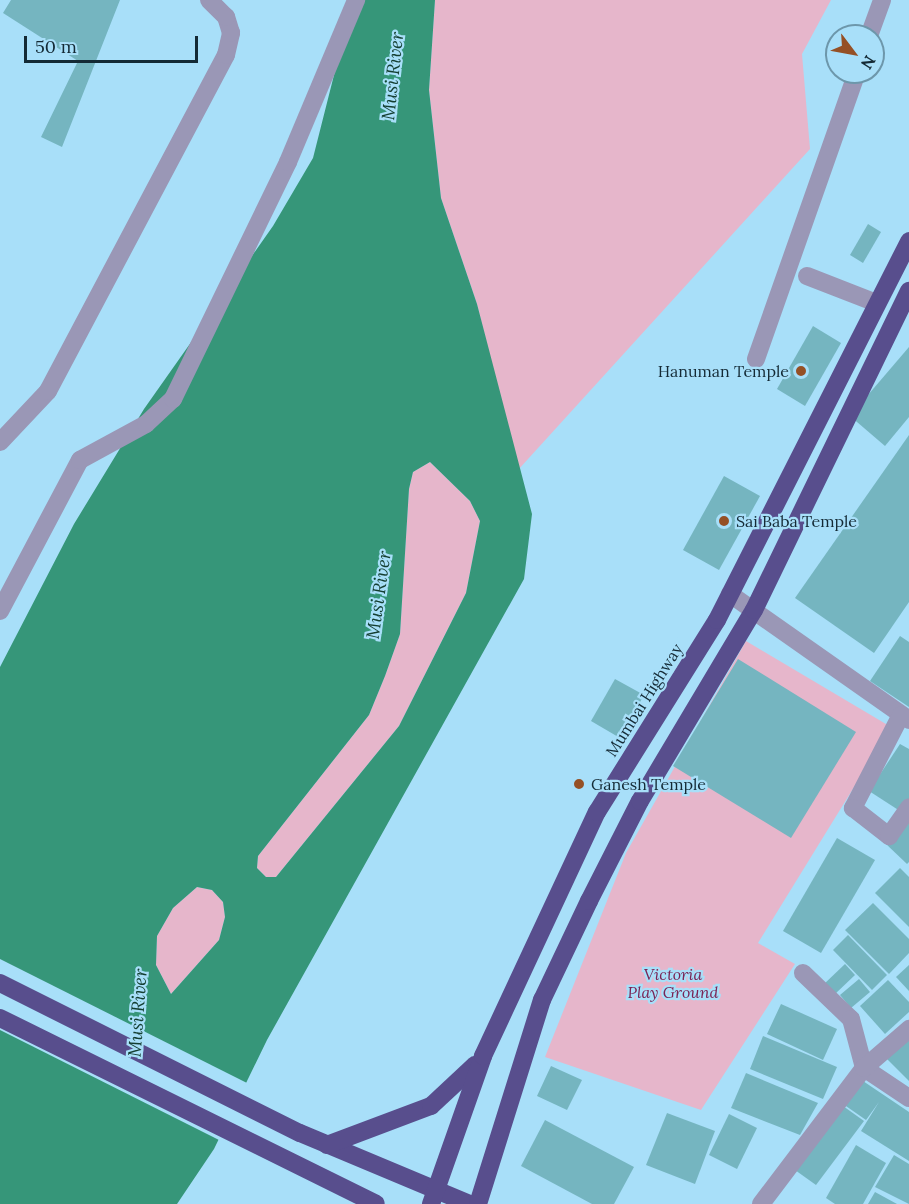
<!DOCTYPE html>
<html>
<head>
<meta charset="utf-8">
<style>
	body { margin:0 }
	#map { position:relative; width:909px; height:1204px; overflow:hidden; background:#a8dff9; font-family:Lora,serif }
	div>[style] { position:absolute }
	.green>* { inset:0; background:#e6b6cb }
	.water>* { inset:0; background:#369679 }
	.pier>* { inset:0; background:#a8dff9 }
	.building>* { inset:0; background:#75b5c0 }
	.minor>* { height:18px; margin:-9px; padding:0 9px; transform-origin:9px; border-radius:9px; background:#9a97b6 }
	.highway>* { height:18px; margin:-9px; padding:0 9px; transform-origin:9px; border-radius:9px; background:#584e8d }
	.dots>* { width:16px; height:16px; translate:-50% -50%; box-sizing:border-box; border:3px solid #a8dff9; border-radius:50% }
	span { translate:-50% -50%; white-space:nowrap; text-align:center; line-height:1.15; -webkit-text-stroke:4.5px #a8dff9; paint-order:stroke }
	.poi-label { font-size:16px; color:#142a35 }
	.right { translate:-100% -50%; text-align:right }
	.left { translate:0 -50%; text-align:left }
	.street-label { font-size:16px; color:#142a35 }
	.park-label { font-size:16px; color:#7a2354; font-style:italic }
	.water-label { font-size:18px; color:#143e31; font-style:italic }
	.north { position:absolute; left:825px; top:24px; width:60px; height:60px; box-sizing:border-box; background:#a8dff9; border:2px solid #6d97ab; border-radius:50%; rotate:122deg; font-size:16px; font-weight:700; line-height:24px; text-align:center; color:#142a35 }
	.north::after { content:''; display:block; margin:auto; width:21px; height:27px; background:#955025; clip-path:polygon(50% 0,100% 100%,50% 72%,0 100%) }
	.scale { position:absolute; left:24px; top:36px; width:174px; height:27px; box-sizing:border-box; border:3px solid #142a35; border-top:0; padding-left:8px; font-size:18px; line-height:21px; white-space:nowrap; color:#142a35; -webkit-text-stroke:4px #a8dff9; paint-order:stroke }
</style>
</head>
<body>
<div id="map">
	<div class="green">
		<i style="clip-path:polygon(435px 0,831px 0,802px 54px,810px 149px,518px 470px,477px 304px,441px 198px,429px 90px)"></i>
		<i style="clip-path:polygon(430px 462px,470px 501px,480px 521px,466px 593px,399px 726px,276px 877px,266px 877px,257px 868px,258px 856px,369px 715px,385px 676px,400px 634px,409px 489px,413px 472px)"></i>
		<i style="clip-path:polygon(746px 641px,891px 727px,758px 943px,795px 964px,701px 1110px,545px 1057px,626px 853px)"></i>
		<i style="clip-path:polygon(197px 887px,212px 890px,223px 902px,225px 917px,219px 940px,171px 994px,156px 965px,157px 936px,173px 908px)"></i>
	</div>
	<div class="water">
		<i style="clip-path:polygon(evenodd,353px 0,435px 0,429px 90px,441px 198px,477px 304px,532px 514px,524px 579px,267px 1040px,214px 1149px,177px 1204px,0 1204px,0 667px,74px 524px,144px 409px,273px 226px,313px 158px,353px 0,430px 462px,470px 501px,480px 521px,466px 593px,399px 726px,276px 877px,266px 877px,257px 868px,258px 856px,369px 715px,385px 676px,400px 634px,409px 489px,413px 472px,430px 462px,353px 0,197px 887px,212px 890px,223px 902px,225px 917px,219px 940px,171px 994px,156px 965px,157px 936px,173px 908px,197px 887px)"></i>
	</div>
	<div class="pier">
		<i style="clip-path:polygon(0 959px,249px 1084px,221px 1141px,0 1030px)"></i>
	</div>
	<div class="building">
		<i style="clip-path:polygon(11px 0,120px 0,62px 147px,41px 137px,78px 61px,3px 13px)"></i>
		<i style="clip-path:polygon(868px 224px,881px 232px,863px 263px,850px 255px)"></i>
		<i style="clip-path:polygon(813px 326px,841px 343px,805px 406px,777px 389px)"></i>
		<i style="clip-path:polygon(909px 347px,909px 417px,885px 446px,850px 416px)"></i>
		<i style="clip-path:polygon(909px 435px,909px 602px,874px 653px,795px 598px)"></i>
		<i style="clip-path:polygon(724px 476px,760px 496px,719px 570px,683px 550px)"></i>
		<i style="clip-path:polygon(900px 636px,909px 642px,909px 707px,870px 681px)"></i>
		<i style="clip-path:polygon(738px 659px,856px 732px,791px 838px,673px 766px)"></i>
		<i style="clip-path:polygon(615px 679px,644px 695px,620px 738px,591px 721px)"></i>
		<i style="clip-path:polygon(900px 744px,909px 749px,909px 803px,903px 813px,869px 791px)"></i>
		<i style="clip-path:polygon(909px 819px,909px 862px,907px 864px,886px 844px)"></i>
		<i style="clip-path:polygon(837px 838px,875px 860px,821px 953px,783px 931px)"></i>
		<i style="clip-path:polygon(900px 868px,909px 877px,909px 927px,875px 893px)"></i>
		<i style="clip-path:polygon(873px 903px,909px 939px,909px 953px,889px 974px,845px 930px)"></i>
		<i style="clip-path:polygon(848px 935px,887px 975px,872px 990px,833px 950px)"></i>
		<i style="clip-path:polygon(845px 964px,855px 975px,834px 995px,823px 985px)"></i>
		<i style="clip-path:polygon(909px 965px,909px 991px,896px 977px)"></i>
		<i style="clip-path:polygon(859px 979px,870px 992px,851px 1008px,840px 995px)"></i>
		<i style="clip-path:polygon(888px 980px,909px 1002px,909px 1012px,885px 1034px,860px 1006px)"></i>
		<i style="clip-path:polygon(781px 1004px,837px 1029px,823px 1060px,767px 1034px)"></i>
		<i style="clip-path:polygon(909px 1035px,909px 1081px,886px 1058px)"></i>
		<i style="clip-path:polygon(763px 1036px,837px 1067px,823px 1099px,750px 1069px)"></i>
		<i style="clip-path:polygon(551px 1066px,582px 1080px,567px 1110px,537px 1096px)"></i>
		<i style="clip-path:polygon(746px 1073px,818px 1103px,800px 1135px,731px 1108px)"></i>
		<i style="clip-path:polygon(860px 1079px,909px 1112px,909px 1161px,861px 1131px,879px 1102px,866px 1120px,843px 1104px)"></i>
		<i style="clip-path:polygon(843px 1106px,864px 1121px,816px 1185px,795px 1170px)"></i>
		<i style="clip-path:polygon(667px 1113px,715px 1131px,695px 1184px,646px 1165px)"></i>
		<i style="clip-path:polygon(729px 1114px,757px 1128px,737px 1169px,709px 1155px)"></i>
		<i style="clip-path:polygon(545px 1120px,634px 1167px,614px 1204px,592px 1204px,521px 1166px)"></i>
		<i style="clip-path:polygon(856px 1145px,886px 1163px,863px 1204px,835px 1204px,826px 1198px)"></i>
		<i style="clip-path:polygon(894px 1155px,909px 1164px,909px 1204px,875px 1187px)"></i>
		<i style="clip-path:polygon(875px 1192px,897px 1204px,868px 1204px)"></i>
	</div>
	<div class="minor">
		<i style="left:869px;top:36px;width:38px;rotate:-70deg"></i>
		<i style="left:807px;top:276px;width:72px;rotate:21.2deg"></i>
		<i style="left:756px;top:359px;width:304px;rotate:-70.6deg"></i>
		<i style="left:0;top:442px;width:70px;rotate:-46.7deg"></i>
		<i style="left:48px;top:391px;width:380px;rotate:-62.1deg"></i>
		<i style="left:226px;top:55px;width:23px;rotate:-77deg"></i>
		<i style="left:231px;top:33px;width:17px;rotate:-107deg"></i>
		<i style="left:226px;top:17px;width:24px;rotate:-135deg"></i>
		<i style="left:730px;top:594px;width:219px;rotate:35.1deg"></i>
		<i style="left:0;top:611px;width:171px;rotate:-62.1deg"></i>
		<i style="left:80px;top:460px;width:75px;rotate:-28.6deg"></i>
		<i style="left:146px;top:424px;width:37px;rotate:-43deg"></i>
		<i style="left:173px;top:399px;width:263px;rotate:-64.1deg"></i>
		<i style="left:288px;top:162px;width:176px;rotate:-67.2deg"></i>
		<i style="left:901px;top:715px;width:105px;rotate:117.3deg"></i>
		<i style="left:853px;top:808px;width:46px;rotate:37.9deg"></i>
		<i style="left:889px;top:836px;width:35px;rotate:-55deg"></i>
		<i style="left:803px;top:973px;width:66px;rotate:43.8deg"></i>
		<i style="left:851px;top:1019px;width:51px;rotate:75.1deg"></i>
		<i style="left:864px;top:1068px;width:54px;rotate:33.7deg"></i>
		<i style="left:761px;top:1204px;width:171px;rotate:-52.9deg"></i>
		<i style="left:864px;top:1068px;width:60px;rotate:-40.9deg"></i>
	</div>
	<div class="highway">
		<i style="left:0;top:983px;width:335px;rotate:26.6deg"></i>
		<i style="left:300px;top:1133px;width:184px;rotate:22.7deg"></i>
		<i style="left:0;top:1018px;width:419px;rotate:26.3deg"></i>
		<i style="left:327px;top:1145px;width:111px;rotate:-20.6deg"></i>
		<i style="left:431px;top:1106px;width:60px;rotate:-43deg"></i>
		<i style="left:431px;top:1204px;width:157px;rotate:-70.6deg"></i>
		<i style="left:483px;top:1056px;width:269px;rotate:-65deg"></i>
		<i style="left:597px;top:812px;width:226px;rotate:-58deg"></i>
		<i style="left:717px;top:620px;width:425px;rotate:-63.1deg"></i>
		<i style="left:478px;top:1204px;width:214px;rotate:-72.6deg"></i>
		<i style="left:542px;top:1000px;width:110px;rotate:-64.6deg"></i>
		<i style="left:589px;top:901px;width:112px;rotate:-63deg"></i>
		<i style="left:640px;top:801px;width:222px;rotate:-59.2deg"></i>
		<i style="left:754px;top:610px;width:355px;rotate:-64.1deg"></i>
	</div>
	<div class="dots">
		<i style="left:801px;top:371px;background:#955025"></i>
		<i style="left:724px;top:521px;background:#955025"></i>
		<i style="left:579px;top:784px;background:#955025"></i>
	</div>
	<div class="poi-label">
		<span class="right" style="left:789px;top:371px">Hanuman Temple</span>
		<span class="left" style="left:736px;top:521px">Sai Baba Temple</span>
		<span class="left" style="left:591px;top:784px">Ganesh Temple</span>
	</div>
	<div class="street-label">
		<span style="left:644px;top:700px;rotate:-58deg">Mumbai Highway</span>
	</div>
	<div class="park-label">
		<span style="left:673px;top:983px">Victoria<br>Play Ground</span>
	</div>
	<div class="water-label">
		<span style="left:393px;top:76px;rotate:-84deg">Musi River</span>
		<span style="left:379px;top:595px;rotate:-82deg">Musi River</span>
		<span style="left:138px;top:1013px;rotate:-86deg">Musi River</span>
	</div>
	<div class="north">N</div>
	<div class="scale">50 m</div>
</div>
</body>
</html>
